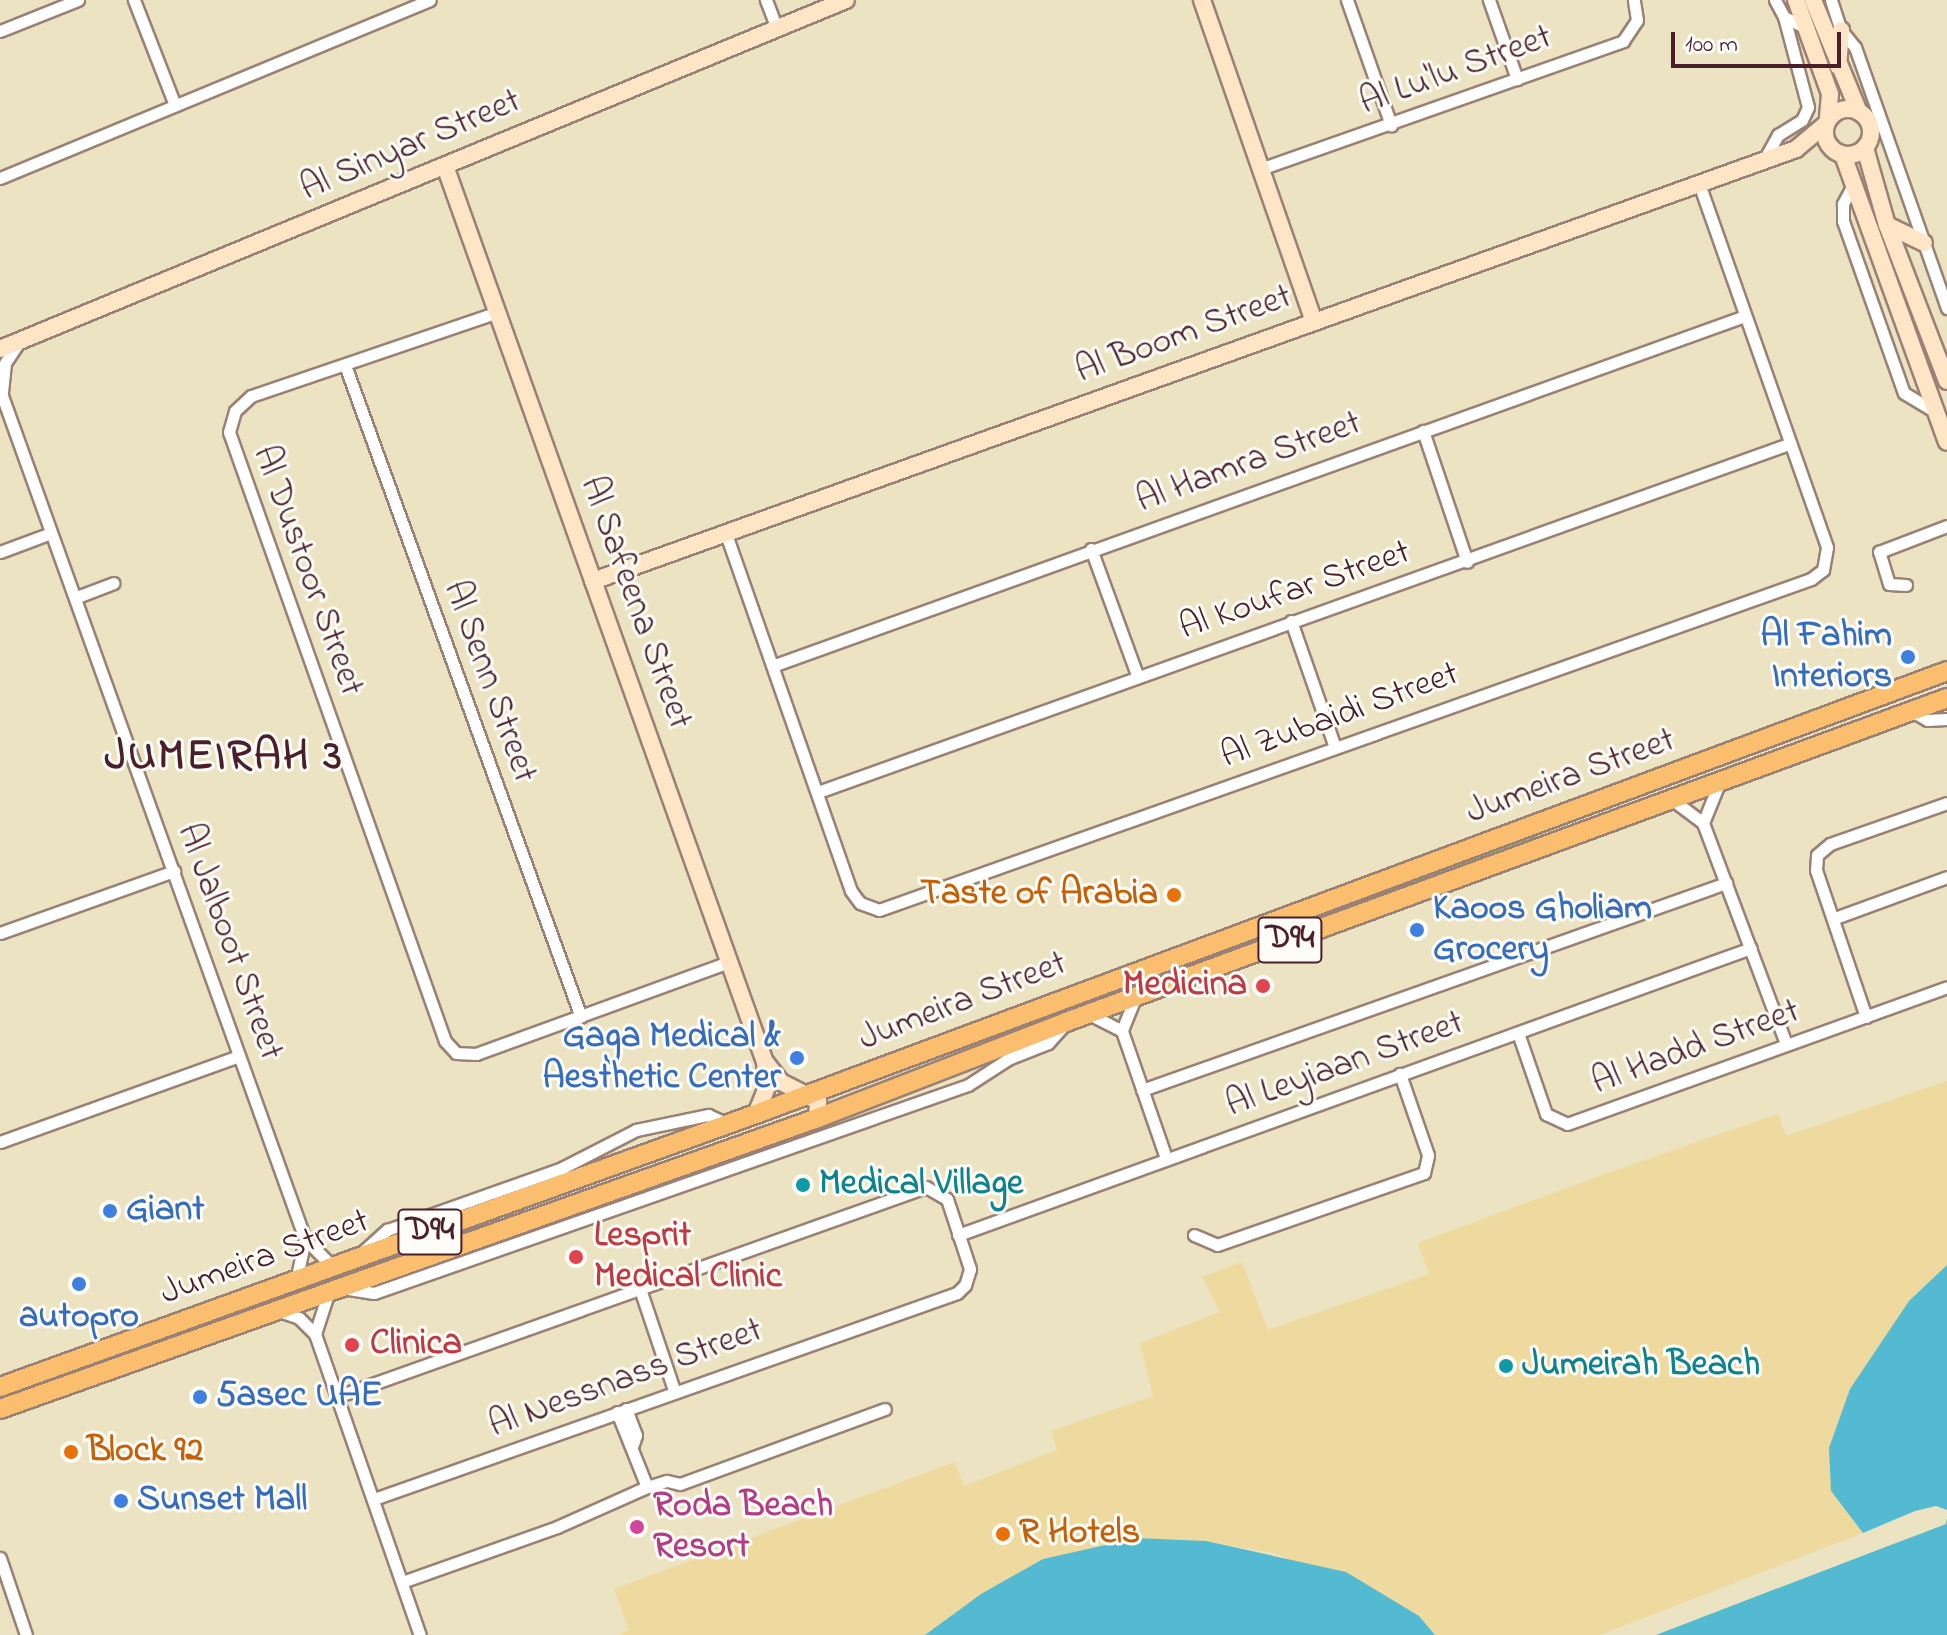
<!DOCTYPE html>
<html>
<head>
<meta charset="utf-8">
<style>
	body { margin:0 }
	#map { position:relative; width:1947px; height:1635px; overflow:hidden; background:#ebe3c1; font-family:"Indie Flower",sans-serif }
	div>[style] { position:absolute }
	.green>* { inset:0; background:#9bc775 }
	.sand>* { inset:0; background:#eeda9e }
	.water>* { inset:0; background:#54bad2 }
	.pier>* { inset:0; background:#ebe3c1 }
	.roads { filter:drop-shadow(2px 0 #9a8176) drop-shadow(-2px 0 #9a8176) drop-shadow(0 2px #9a8176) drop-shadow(0 -2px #9a8176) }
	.street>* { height:11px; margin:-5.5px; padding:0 5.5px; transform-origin:5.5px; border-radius:5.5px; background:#fff }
	.secondary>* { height:16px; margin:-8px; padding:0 8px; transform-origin:8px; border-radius:8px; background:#fde5c5 }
	.secondary>.ring { margin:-8px; padding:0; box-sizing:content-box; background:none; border:16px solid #fde5c5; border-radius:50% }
	.primary>* { height:18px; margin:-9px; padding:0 9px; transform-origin:9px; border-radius:9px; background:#fbbd6e }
	.dots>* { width:22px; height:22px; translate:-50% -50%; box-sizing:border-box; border:4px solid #fdfcf7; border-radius:50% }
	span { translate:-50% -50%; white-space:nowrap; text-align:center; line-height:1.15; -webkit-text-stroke:6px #fdfcf7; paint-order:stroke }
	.shield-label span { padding:2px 6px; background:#fdfcf7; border:2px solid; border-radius:6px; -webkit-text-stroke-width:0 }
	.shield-label { font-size:34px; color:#4a1f2b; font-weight:700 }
	.street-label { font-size:36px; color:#4a1f2b }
	.shop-label { font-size:36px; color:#366cbe; font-weight:700 }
	.right { translate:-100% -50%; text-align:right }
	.left { translate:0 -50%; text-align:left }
	.food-label { font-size:36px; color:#c56008; font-weight:700 }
	.health-label { font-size:36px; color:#be3a42; font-weight:700 }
	.culture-label { font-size:36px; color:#0d838f; font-weight:700 }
	.hotel-label { font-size:36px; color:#b23c85; font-weight:700 }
	.district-label { font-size:44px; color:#4a1f2b; font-weight:700; letter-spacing:2px }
	.scale { position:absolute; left:1671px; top:32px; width:170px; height:36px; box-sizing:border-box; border:4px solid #4a1f2b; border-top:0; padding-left:10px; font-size:24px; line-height:28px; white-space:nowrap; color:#4a1f2b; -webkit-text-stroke:6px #fdfcf7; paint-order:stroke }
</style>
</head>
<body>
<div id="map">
	<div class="green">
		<i style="clip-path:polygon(1538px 835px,1541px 842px,1277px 936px,1275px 930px)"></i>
	</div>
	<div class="sand">
		<i style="clip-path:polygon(1947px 1081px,1947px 1265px,1909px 1301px,1831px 1491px,1863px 1533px,1600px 1635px,1435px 1635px,1419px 1616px,1274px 1553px,1206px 1541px,1137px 1538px,925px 1635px,620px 1635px,629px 1630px,614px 1589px,955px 1462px,964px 1486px,1057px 1450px,1051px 1431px,1153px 1396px,1140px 1343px,1220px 1312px,1202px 1277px,1242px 1262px,1268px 1330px,1429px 1274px,1418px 1243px,1613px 1171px,1778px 1114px,1786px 1136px)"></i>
	</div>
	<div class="water">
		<i style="clip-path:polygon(1947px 1265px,1947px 1510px,1936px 1506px,1915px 1511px,1863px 1533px,1831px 1491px,1829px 1448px,1850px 1389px,1909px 1301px)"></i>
		<i style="clip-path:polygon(1947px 1519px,1947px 1635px,1656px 1635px,1945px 1524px)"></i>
		<i style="clip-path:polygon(1137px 1538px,1206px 1541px,1346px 1572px,1419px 1616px,1435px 1635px,925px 1635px,981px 1594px,1043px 1559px)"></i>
	</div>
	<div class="pier">
		<i style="clip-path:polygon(1947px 1515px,1946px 1524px,1652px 1635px,1942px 1521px)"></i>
	</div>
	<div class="roads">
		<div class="street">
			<i style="left:134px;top:0;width:113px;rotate:68.7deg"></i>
			<i style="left:766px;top:0;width:30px;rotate:69deg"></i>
			<i style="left:1347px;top:0;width:133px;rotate:70.6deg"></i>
			<i style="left:1489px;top:0;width:84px;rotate:70.5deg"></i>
			<i style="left:1775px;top:0;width:19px;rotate:62deg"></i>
			<i style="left:1784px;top:17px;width:25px;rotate:26deg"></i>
			<i style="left:1831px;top:0;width:32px;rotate:72deg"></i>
			<i style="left:1841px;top:30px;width:22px;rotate:51deg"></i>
			<i style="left:1855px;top:47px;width:277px;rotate:70.6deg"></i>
			<i style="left:0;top:31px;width:84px;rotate:-21.7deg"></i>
			<i style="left:1764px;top:160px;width:29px;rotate:-61deg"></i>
			<i style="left:1778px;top:135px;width:28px;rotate:-32deg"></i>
			<i style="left:1802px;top:120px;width:14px;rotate:-65deg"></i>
			<i style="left:1808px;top:107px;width:93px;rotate:-104.9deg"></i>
			<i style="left:1263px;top:168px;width:382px;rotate:-19.4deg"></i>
			<i style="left:1623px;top:41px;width:25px;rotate:-56deg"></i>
			<i style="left:1637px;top:20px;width:20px;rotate:-99deg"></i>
			<i style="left:0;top:178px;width:465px;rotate:-22.5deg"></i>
			<i style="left:1854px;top:183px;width:24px;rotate:118deg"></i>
			<i style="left:1843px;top:204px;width:17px;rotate:90deg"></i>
			<i style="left:1843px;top:221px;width:182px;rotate:70.5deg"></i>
			<i style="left:1904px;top:393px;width:39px;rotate:31deg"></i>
			<i style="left:495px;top:313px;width:258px;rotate:161.2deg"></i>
			<i style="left:251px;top:396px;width:22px;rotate:137deg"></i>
			<i style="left:235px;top:411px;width:22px;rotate:106deg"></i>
			<i style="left:229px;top:432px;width:646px;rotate:70.47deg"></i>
			<i style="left:445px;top:1041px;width:16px;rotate:47deg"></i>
			<i style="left:456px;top:1053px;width:20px;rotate:3deg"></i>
			<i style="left:476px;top:1054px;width:269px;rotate:-20deg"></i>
			<i style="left:345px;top:365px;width:693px;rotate:70.1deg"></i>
			<i style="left:0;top:390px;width:902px;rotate:70.24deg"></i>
			<i style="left:305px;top:1239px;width:41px;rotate:45deg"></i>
			<i style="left:2px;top:392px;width:29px;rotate:-84deg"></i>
			<i style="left:5px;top:363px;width:25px;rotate:-56deg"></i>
			<i style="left:1423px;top:431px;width:138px;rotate:71.4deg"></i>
			<i style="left:726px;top:534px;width:378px;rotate:70.7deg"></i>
			<i style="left:851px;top:891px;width:15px;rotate:53deg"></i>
			<i style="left:860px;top:903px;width:20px;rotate:20deg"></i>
			<i style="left:879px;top:910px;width:989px;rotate:-19.55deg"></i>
			<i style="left:1811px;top:579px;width:15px;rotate:-37deg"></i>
			<i style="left:1823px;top:570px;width:23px;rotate:-80deg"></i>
			<i style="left:1827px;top:547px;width:385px;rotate:-109.4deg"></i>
			<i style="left:1091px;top:549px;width:134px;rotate:69.9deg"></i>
			<i style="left:0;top:552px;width:54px;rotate:-20.4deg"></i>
			<i style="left:1906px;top:585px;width:17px;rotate:-177deg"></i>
			<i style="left:1889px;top:584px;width:34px;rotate:-107deg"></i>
			<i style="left:1879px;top:552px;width:73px;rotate:-20.9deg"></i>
			<i style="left:77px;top:597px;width:39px;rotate:-21deg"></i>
			<i style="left:1291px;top:621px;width:133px;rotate:70.8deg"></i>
			<i style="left:775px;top:665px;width:1028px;rotate:-19.79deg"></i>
			<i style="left:1910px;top:710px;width:20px;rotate:30deg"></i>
			<i style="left:1927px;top:720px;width:20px;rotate:-3deg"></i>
			<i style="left:818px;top:792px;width:1031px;rotate:-19.72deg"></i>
			<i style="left:1674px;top:801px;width:36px;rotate:37deg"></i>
			<i style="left:1703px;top:823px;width:236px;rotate:69.4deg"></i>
			<i style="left:1703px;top:823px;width:40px;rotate:-68deg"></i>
			<i style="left:1835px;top:918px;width:119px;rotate:-20.1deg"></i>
			<i style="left:0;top:933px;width:185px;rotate:-19.6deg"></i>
			<i style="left:1135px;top:998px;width:35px;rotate:112deg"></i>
			<i style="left:1122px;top:1031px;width:134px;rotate:70.9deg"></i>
			<i style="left:1091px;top:1015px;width:35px;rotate:27deg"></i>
			<i style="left:1866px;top:1017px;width:155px;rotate:-108.8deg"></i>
			<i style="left:1816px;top:870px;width:15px;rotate:-86deg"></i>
			<i style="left:1817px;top:855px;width:17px;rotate:-40deg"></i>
			<i style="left:1830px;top:844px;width:124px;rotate:-19.3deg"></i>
			<i style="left:1518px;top:1033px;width:86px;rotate:70.9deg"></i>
			<i style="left:1546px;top:1114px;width:23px;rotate:25deg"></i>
			<i style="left:1567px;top:1124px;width:404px;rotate:-19.8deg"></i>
			<i style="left:1142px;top:1090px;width:620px;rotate:-19.52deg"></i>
			<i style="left:0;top:1142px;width:254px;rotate:-19.8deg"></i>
			<i style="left:958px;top:1235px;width:843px;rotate:-19.9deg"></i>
			<i style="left:1194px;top:1235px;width:25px;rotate:23deg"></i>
			<i style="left:1217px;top:1245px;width:219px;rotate:-19.2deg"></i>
			<i style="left:1424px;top:1173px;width:18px;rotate:-77deg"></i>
			<i style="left:1428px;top:1155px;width:86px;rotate:-109.1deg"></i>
			<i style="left:359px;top:1255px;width:38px;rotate:-42deg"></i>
			<i style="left:387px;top:1230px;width:186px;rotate:-19.5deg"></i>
			<i style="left:562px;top:1168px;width:83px;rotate:-27.2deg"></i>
			<i style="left:636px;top:1130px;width:74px;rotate:-11.8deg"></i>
			<i style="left:708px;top:1115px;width:22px;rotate:24deg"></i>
			<i style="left:296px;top:1281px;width:43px;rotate:-77.9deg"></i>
			<i style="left:342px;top:1288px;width:32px;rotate:9deg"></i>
			<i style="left:374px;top:1293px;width:629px;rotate:-19.3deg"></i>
			<i style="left:968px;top:1085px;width:48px;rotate:-33deg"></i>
			<i style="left:1008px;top:1059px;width:43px;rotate:-21.8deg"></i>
			<i style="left:1048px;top:1043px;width:24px;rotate:-48deg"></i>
			<i style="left:640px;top:1289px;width:107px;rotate:71.4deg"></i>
			<i style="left:279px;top:1311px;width:21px;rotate:19deg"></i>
			<i style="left:299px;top:1318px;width:23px;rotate:45deg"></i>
			<i style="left:315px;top:1334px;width:319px;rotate:70.8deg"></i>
			<i style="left:315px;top:1334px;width:42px;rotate:-72deg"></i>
			<i style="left:336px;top:1397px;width:626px;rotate:-19.59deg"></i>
			<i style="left:926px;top:1187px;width:24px;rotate:30deg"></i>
			<i style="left:947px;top:1199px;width:74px;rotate:71.8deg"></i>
			<i style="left:970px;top:1269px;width:17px;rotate:107deg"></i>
			<i style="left:965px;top:1285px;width:11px;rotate:135deg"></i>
			<i style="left:957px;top:1293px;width:618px;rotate:160.54deg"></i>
			<i style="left:626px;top:1409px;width:28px;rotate:69deg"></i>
			<i style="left:636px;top:1435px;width:9px;rotate:108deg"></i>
			<i style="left:617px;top:1412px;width:81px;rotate:68.2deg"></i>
			<i style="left:0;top:1558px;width:81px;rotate:71.3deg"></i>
			<i style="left:402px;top:1582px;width:164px;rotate:-19.5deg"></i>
			<i style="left:557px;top:1527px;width:98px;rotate:-24deg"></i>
			<i style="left:647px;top:1487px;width:21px;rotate:-17deg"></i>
			<i style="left:667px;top:1481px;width:13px;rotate:13deg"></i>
			<i style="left:680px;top:1484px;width:218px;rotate:-20.1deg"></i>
		</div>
		<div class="secondary">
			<i style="left:1202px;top:0;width:341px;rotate:70.8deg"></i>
			<i style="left:1796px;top:0;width:100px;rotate:70.1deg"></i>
			<i style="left:1830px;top:94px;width:25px;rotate:95deg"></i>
			<i style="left:1813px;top:0;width:121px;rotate:67.7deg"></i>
			<i style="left:1838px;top:66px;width:36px;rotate:-85deg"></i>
			<i class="ring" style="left:1825px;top:109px;width:30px;height:30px"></i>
			<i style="left:1865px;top:148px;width:80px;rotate:74.1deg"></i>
			<i style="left:1887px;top:225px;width:167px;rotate:69deg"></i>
			<i style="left:1843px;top:155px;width:305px;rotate:70.1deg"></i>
			<i style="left:445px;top:166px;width:951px;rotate:70.35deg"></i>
			<i style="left:765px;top:1062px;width:25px;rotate:85deg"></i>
			<i style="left:767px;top:1087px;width:29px;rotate:112deg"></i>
			<i style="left:1887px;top:225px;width:41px;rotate:25.9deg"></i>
			<i style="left:0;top:349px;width:915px;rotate:-22.42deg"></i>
			<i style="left:593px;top:581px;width:1278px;rotate:-19.75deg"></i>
			<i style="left:1796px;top:149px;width:39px;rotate:-40deg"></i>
			<i style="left:766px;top:1063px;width:24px;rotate:52deg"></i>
			<i style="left:781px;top:1082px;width:42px;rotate:27.2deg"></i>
			<i style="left:818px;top:1101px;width:18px;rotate:93deg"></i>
		</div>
		<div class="primary">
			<i style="left:0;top:1387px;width:804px;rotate:-19.86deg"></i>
			<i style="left:756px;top:1114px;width:1271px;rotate:-20.4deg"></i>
			<i style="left:0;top:1409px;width:865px;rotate:-19.59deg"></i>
			<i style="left:815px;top:1119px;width:269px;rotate:-21.1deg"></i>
			<i style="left:1066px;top:1022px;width:939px;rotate:-20.19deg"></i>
		</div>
	</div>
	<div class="dots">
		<i style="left:1908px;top:657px;background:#3f7fe0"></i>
		<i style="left:1174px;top:895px;background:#e8710a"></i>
		<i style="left:1417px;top:930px;background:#3f7fe0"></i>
		<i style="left:1263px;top:986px;background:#e0444e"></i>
		<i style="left:797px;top:1058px;background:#3f7fe0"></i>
		<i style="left:803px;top:1185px;background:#0f9aa8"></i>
		<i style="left:110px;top:1211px;background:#3f7fe0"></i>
		<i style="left:576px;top:1257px;background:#e0444e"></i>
		<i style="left:79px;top:1284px;background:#3f7fe0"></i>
		<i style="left:352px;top:1345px;background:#e0444e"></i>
		<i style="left:1506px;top:1366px;background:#0f9aa8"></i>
		<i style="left:200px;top:1397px;background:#3f7fe0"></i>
		<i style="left:71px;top:1452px;background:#e8710a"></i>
		<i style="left:121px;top:1501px;background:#3f7fe0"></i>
		<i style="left:637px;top:1527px;background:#d1479c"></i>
		<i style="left:1003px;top:1534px;background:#e8710a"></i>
	</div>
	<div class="shield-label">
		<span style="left:1290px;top:940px">D94</span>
		<span style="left:430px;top:1232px">D94</span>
	</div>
	<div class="street-label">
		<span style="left:1456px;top:71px;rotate:-20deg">Al Lu'lu Street</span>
		<span style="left:411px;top:146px;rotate:-23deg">Al Sinyar Street</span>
		<span style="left:1184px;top:335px;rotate:-20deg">Al Boom Street</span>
		<span style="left:1249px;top:463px;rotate:-20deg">Al Hamra Street</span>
		<span style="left:307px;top:571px;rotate:70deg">Al Dustoor Street</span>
		<span style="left:1295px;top:591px;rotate:-19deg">Al Koufar Street</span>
		<span style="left:635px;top:603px;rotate:70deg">Al Safeena Street</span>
		<span style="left:489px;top:682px;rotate:70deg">Al Senn Street</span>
		<span style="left:1340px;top:716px;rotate:-20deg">Al Zubaidi Street</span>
		<span style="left:1571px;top:777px;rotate:-20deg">Jumeira Street</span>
		<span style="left:229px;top:942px;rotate:70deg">Al Jalboot Street</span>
		<span style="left:963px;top:1002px;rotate:-21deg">Jumeira Street</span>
		<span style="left:1696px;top:1048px;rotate:-20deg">Al Hadd Street</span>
		<span style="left:1345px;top:1065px;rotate:-20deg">Al Leyiaan Street</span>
		<span style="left:265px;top:1258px;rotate:-20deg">Jumeira Street</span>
		<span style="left:626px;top:1379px;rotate:-20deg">Al Nessnass Street</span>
	</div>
	<div class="shop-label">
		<span class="right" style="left:1892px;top:657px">Al Fahim<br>Interiors</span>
		<span class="left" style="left:1433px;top:930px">Kaoos Gholiam<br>Grocery</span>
		<span class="right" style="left:781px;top:1058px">Gaga Medical &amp;<br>Aesthetic Center</span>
		<span class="left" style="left:126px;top:1211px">Giant</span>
		<span style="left:79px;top:1318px">autopro</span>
		<span class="left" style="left:216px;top:1397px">5asec UAE</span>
		<span class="left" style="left:137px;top:1501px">Sunset Mall</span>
	</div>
	<div class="food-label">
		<span class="right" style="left:1158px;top:895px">Taste of Arabia</span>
		<span class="left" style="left:87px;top:1452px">Block 92</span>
		<span class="left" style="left:1019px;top:1534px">R Hotels</span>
	</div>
	<div class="health-label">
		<span class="right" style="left:1247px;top:986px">Medicina</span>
		<span class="left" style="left:594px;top:1257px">Lesprit<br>Medical Clinic</span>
		<span class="left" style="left:370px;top:1345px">Clinica</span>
	</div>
	<div class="culture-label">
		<span class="left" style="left:819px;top:1185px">Medical Village</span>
		<span class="left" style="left:1522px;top:1366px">Jumeirah Beach</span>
	</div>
	<div class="hotel-label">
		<span class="left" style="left:653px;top:1527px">Roda Beach<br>Resort</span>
	</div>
	<div class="district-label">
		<span style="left:224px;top:757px">JUMEIRAH 3</span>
	</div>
	<div class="scale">100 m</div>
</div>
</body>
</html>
